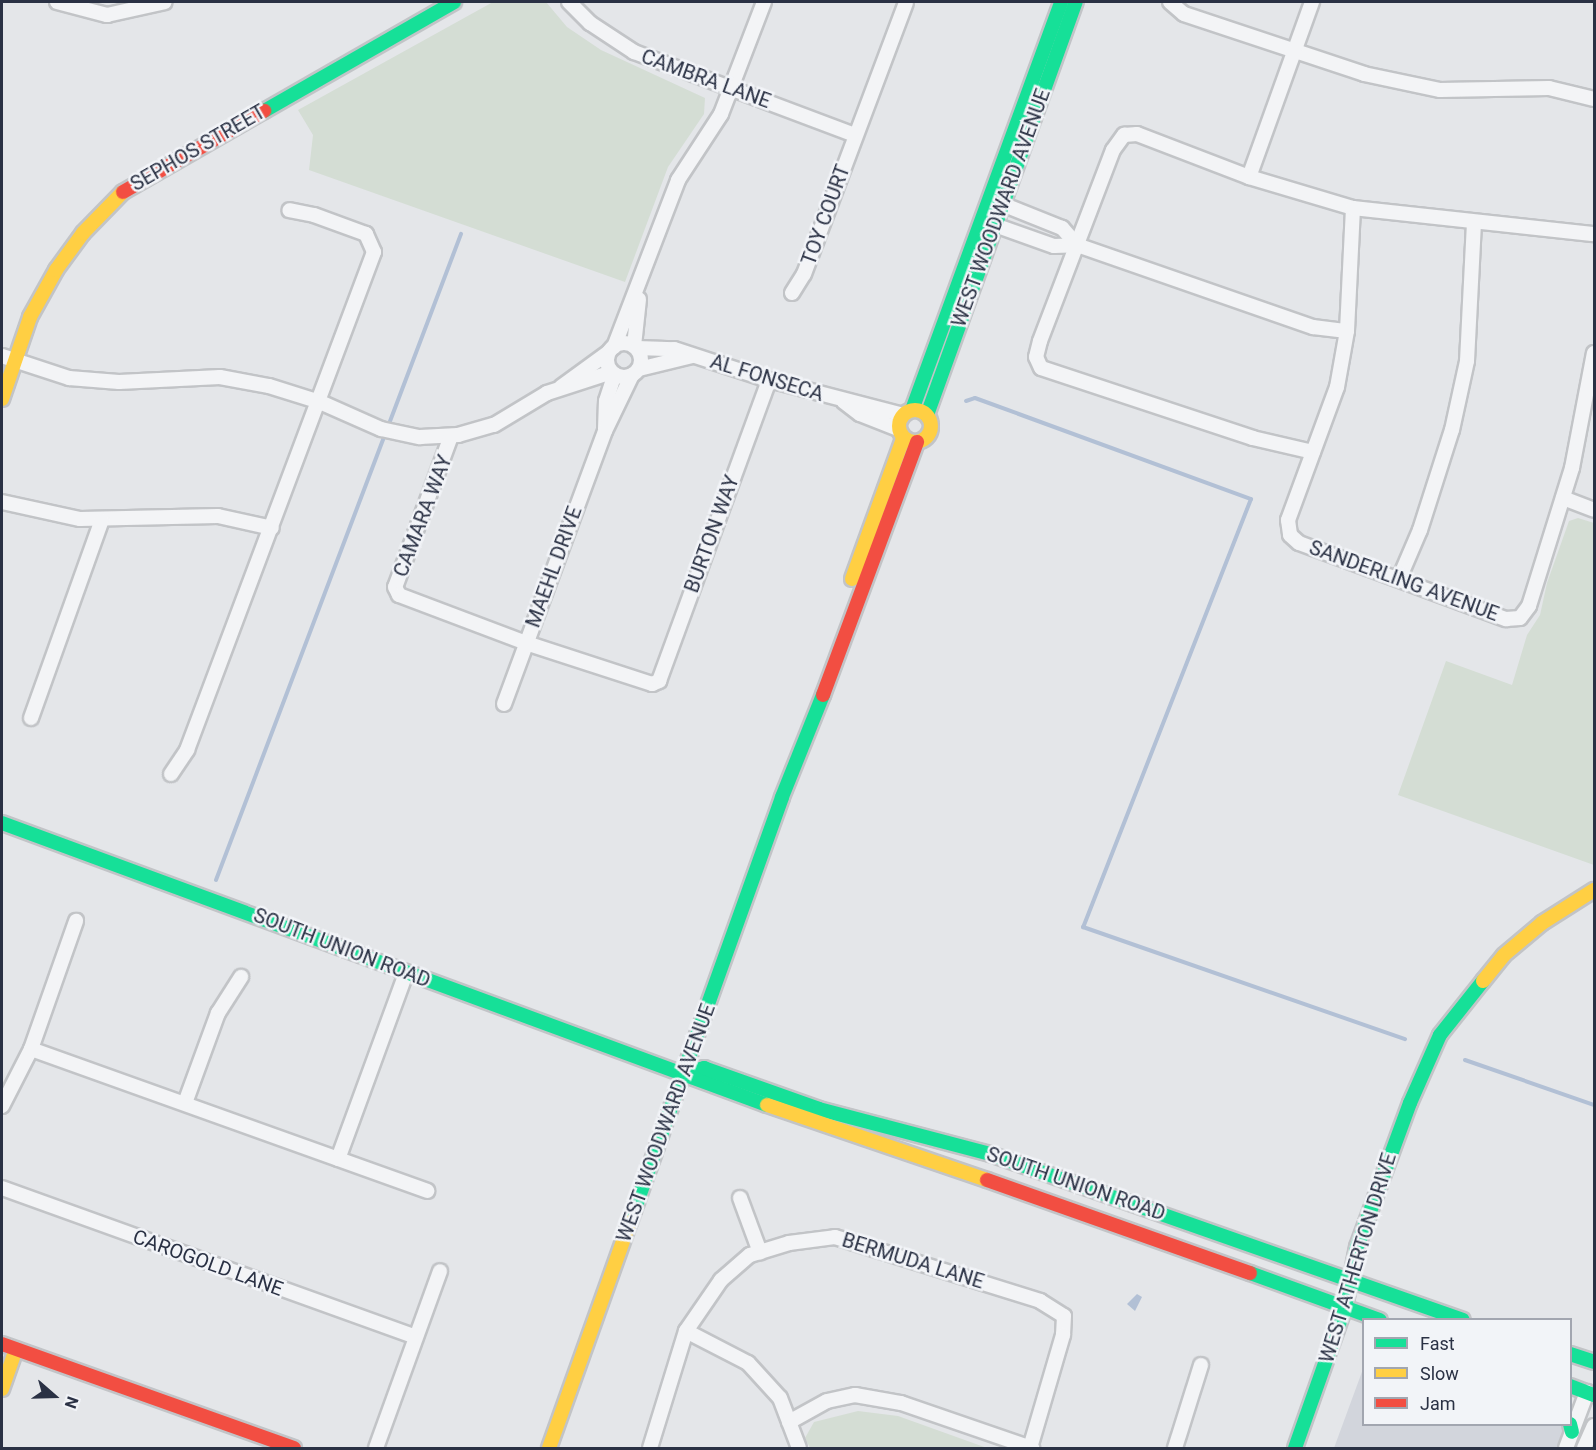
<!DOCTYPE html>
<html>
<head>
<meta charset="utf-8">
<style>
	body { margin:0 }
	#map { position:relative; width:1596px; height:1450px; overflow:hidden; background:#e4e6e9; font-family:Roboto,sans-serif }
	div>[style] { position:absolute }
	.built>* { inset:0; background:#d2d5dc }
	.green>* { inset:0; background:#d4ddd4 }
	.water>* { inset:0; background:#b2c0d5 }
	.stream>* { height:4px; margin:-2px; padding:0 2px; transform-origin:2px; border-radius:2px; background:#b2c0d5 }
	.roads { filter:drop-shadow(2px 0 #c2c4c7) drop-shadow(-2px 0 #c2c4c7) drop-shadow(0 2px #c2c4c7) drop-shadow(0 -2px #c2c4c7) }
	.street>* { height:14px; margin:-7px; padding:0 7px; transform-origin:7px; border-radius:7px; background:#f3f4f6 }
	.street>.ring { margin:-7px; padding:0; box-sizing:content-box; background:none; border:14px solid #f3f4f6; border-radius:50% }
	.fast>* { height:14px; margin:-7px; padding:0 7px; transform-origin:7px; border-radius:7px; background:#16e098 }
	.slow>* { height:14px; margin:-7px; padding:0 7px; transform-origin:7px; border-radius:7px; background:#ffcf43 }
	.slow>.ring { margin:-7px; padding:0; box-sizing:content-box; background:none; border:14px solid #ffcf43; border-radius:50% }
	.jam>* { height:14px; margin:-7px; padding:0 7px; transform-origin:7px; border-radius:7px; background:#f24e42 }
	span { translate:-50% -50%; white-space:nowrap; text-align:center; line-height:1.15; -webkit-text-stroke:5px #f2f4f8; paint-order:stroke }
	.street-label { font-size:20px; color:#2a3144 }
	.frame { position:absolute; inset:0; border:3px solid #2a3144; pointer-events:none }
	.legend { position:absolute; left:1362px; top:1318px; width:210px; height:108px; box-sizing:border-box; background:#f2f4f8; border:2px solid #a2a6b0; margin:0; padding:8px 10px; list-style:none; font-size:18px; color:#2a3144 }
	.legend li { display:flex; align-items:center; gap:12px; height:30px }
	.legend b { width:30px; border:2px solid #a2a6b0 }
	.north { position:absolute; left:24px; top:1366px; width:60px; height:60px; -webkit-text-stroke:4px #f2f4f8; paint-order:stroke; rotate:110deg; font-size:16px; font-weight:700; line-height:24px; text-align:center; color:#2a3144 }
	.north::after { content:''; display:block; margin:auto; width:21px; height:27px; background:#2a3144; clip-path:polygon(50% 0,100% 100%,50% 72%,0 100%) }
</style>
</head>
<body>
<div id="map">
	<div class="built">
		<i style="clip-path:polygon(1363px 1369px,1364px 1424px,1568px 1424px,1594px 1434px,1594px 1448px,1334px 1448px)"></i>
	</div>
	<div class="green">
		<i style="clip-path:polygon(493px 2px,546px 2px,567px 27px,601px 50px,705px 98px,704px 114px,668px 167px,625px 282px,309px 170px,313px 135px,298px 110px)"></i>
		<i style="clip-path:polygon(1578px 518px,1594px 523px,1594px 865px,1398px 795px,1446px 661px,1512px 685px,1527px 635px,1540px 615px,1547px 583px,1569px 521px)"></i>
		<i style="clip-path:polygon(858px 1411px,898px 1416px,987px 1448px,810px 1448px,805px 1438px,814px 1422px)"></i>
	</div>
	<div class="water">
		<i style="clip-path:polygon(1137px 1294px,1142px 1297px,1135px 1311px,1127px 1304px)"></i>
	</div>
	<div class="stream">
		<i style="left:966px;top:401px;width:9px;rotate:-18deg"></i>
		<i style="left:975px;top:398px;width:294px;rotate:20.1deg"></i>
		<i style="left:1251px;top:499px;width:460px;rotate:111.4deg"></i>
		<i style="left:1083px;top:927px;width:341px;rotate:19.2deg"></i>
		<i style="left:216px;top:880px;width:691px;rotate:-69.23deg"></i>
		<i style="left:1465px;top:1060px;width:137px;rotate:19.2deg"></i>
	</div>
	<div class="roads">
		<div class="street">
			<i style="left:57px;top:2px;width:52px;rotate:14.6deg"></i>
			<i style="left:107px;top:15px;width:59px;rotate:-12.6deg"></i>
			<i style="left:569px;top:2px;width:30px;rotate:45deg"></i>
			<i style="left:590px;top:23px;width:53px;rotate:33.4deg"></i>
			<i style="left:634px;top:52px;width:236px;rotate:20.6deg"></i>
			<i style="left:1170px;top:2px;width:18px;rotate:41deg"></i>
			<i style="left:1184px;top:14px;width:190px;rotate:18.4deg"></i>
			<i style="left:1364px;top:74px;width:78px;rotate:11.9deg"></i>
			<i style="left:1440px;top:90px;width:109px;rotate:-1.1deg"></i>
			<i style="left:1549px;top:88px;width:46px;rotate:13.7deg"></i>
			<i style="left:1249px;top:177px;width:186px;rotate:-70.2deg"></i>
			<i style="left:1353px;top:208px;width:123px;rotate:92.8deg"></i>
			<i style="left:1347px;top:331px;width:57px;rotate:100.1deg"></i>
			<i style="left:1337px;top:387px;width:142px;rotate:110.2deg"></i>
			<i style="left:1288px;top:520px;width:15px;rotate:82deg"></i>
			<i style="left:1290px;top:535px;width:12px;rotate:42deg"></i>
			<i style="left:1299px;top:543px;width:221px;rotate:20.2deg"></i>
			<i style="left:1506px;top:619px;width:14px;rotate:-4deg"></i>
			<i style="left:1520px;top:618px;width:15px;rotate:-53deg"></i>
			<i style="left:1529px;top:606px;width:145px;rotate:-72.7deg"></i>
			<i style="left:1572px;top:468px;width:117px;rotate:-79.2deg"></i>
			<i style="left:989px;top:223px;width:69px;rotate:19.5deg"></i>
			<i style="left:1054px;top:246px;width:23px;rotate:-2deg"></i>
			<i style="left:1077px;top:245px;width:23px;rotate:-131deg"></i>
			<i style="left:1062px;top:228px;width:70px;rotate:-158.2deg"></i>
			<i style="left:1077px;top:245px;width:250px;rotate:19.2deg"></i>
			<i style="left:1313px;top:327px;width:34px;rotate:7deg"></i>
			<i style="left:792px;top:293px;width:22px;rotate:-58deg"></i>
			<i style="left:804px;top:274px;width:290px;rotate:-69.4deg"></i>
			<i class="ring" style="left:607px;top:343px;width:20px;height:20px"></i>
			<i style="left:634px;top:346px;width:47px;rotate:-83.9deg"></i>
			<i style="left:614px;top:347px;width:179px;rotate:-69deg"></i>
			<i style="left:678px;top:180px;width:79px;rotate:-56.9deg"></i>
			<i style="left:721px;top:114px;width:120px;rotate:-69deg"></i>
			<i style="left:637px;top:348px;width:37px;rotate:2deg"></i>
			<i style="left:674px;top:349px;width:100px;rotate:18.1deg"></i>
			<i style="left:769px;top:380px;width:138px;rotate:14.6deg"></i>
			<i style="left:2px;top:356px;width:71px;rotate:18.2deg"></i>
			<i style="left:69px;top:378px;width:50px;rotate:4.6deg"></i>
			<i style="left:119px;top:382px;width:101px;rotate:-2.8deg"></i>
			<i style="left:220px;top:377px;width:50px;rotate:10.4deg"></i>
			<i style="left:269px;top:386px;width:53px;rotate:17.4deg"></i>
			<i style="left:320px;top:402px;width:67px;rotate:23.9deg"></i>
			<i style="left:381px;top:429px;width:40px;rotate:12deg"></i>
			<i style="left:420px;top:437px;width:38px;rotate:-3deg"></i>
			<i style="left:458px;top:435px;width:37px;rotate:-16deg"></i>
			<i style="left:494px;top:425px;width:62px;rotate:-31.1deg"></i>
			<i style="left:547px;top:393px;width:68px;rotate:-17.9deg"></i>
			<i style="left:639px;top:369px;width:55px;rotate:-13.8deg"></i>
			<i style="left:561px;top:387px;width:59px;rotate:-36.1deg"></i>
			<i style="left:844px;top:402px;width:20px;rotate:37deg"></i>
			<i style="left:860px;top:414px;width:41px;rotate:21.5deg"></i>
			<i style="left:605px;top:429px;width:28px;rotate:-88deg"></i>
			<i style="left:606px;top:401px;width:28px;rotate:-72deg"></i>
			<i style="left:451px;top:436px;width:161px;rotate:110.3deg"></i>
			<i style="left:395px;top:587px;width:9px;rotate:63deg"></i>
			<i style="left:399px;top:595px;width:136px;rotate:20.7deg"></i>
			<i style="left:526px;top:643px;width:133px;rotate:18deg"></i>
			<i style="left:652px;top:684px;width:8px;rotate:-23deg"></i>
			<i style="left:659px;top:681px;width:320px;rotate:-69.9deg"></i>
			<i style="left:1313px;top:452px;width:62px;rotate:-166.9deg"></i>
			<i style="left:1253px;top:438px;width:223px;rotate:-161.7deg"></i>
			<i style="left:1041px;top:368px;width:12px;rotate:-114deg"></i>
			<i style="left:1036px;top:357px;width:16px;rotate:-76deg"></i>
			<i style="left:1040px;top:341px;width:204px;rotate:-69.1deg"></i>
			<i style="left:1113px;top:150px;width:19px;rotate:-54deg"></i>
			<i style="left:1124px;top:135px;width:13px;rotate:-4deg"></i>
			<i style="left:1137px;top:134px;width:120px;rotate:21deg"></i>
			<i style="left:1249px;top:177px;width:109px;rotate:16.6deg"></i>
			<i style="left:1353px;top:208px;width:242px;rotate:6.2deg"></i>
			<i style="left:1563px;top:498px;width:33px;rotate:21deg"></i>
			<i style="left:2px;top:502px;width:80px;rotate:12.3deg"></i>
			<i style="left:80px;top:519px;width:138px;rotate:-1.2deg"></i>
			<i style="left:218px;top:516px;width:55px;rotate:12.5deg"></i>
			<i style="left:1399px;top:579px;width:53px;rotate:-66.8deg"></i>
			<i style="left:1420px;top:530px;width:105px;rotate:-72.3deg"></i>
			<i style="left:1452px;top:430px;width:71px;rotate:-77.7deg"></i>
			<i style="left:1467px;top:361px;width:139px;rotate:-87.1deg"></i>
			<i style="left:504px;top:704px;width:291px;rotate:-69.7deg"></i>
			<i style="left:605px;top:431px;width:62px;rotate:-64.3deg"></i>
			<i style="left:31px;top:718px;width:210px;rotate:-70.3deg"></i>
			<i style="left:171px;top:774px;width:29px;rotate:-56deg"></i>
			<i style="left:187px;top:750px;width:532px;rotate:-69.42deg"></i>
			<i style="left:374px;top:252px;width:20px;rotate:-114deg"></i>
			<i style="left:366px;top:234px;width:55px;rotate:-159.9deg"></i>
			<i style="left:314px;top:215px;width:25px;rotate:-169deg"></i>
			<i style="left:31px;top:1049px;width:421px;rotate:19.7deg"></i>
			<i style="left:185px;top:1103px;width:96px;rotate:-69.9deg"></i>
			<i style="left:218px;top:1013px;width:43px;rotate:-57.4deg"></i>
			<i style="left:2px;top:1106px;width:64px;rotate:-63deg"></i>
			<i style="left:31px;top:1049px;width:136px;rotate:-70.6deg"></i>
			<i style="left:338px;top:1159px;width:198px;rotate:-69.9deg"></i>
			<i style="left:2px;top:1188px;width:439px;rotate:19.8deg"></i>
			<i style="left:740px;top:1198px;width:58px;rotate:69.7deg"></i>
			<i style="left:686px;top:1331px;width:70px;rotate:27.3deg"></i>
			<i style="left:748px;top:1363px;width:47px;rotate:47.6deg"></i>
			<i style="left:780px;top:1398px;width:53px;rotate:69.2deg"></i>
			<i style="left:789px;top:1422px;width:43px;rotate:-28.9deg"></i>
			<i style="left:827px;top:1401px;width:29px;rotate:-12deg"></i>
			<i style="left:855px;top:1395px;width:47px;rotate:9.9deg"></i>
			<i style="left:901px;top:1403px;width:139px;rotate:19deg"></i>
			<i style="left:376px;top:1448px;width:188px;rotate:-70.1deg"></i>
			<i style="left:650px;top:1448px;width:122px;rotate:-72.9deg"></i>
			<i style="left:686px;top:1331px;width:62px;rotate:-55.5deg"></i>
			<i style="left:721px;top:1280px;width:38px;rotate:-41deg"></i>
			<i style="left:750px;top:1255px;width:41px;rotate:-17.1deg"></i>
			<i style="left:789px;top:1243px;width:46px;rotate:-7.4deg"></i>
			<i style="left:835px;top:1237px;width:215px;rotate:17.3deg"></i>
			<i style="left:1040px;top:1301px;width:28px;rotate:32deg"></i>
			<i style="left:1064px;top:1316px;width:19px;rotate:93deg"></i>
			<i style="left:1063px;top:1335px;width:118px;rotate:106.3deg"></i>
			<i style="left:1175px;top:1448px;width:87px;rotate:-72.6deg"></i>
			<i style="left:1566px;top:1448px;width:60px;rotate:-69.4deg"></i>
			<i style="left:1584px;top:1448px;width:24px;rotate:-66deg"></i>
		</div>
		<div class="fast">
			<i style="left:264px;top:111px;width:219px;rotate:-29.8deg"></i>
			<i style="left:912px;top:410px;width:434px;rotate:-69.9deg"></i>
			<i style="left:927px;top:415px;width:439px;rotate:-70.2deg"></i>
			<i style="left:2px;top:823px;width:815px;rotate:20.24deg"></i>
			<i style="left:684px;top:1073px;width:21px;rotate:-14deg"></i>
			<i style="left:704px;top:1068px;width:122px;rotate:19.6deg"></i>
			<i style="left:819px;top:1109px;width:177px;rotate:14.7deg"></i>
			<i style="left:990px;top:1154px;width:501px;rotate:19.34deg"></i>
			<i style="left:630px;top:1222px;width:451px;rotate:-70.3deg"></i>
			<i style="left:782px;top:797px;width:110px;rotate:-68.1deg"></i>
			<i style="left:1250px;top:1273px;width:138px;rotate:19.9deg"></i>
			<i style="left:1570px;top:1354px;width:25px;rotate:18deg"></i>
			<i style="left:1570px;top:1386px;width:26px;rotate:21deg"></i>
			<i style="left:1570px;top:1424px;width:8px;rotate:76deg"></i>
			<i style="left:1295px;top:1448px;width:150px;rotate:-70.5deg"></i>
			<i style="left:1345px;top:1307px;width:61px;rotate:-78.7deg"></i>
			<i style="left:1357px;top:1247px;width:153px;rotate:-69.8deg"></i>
			<i style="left:1410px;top:1103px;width:74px;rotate:-66.2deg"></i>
			<i style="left:1440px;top:1035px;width:69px;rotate:-51.5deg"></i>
		</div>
		<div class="slow">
			<i style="left:2px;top:399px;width:87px;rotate:-71.1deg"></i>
			<i style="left:30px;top:317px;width:54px;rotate:-61deg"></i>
			<i style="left:56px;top:270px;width:46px;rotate:-53.9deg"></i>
			<i style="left:83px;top:233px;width:57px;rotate:-45.7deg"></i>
			<i class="ring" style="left:899px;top:410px;width:18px;height:18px"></i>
			<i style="left:852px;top:579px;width:149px;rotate:-70deg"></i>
			<i style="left:1483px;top:981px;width:33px;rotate:-51deg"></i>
			<i style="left:1504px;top:955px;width:50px;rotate:-40.1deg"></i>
			<i style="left:1542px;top:923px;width:62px;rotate:-32.4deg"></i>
			<i style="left:767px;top:1105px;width:232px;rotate:18.8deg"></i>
			<i style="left:2px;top:1389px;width:42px;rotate:-70.7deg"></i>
			<i style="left:549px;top:1448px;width:240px;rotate:-70.3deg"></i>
		</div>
		<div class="jam">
			<i style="left:123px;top:192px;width:163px;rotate:-29.9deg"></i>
			<i style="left:823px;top:695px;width:270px;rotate:-69.6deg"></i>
			<i style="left:987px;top:1180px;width:279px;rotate:19.5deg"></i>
			<i style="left:2px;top:1344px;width:310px;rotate:19.6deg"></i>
		</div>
	</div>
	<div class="street-label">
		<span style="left:706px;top:79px;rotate:20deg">CAMBRA LANE</span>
		<span style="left:198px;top:148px;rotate:-30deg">SEPHOS STREET</span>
		<span style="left:1001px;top:208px;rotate:-70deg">WEST WOODWARD AVENUE</span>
		<span style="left:826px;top:215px;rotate:-70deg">TOY COURT</span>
		<span style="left:767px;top:378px;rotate:17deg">AL FONSECA</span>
		<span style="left:423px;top:516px;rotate:-69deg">CAMARA WAY</span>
		<span style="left:712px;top:534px;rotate:-70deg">BURTON WAY</span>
		<span style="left:554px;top:567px;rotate:-70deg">MAEHL DRIVE</span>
		<span style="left:1404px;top:581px;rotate:20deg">SANDERLING AVENUE</span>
		<span style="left:342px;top:948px;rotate:21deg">SOUTH UNION ROAD</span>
		<span style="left:666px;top:1123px;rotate:-70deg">WEST WOODWARD AVENUE</span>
		<span style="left:1076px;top:1184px;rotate:19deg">SOUTH UNION ROAD</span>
		<span style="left:1358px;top:1258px;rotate:-73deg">WEST ATHERTON DRIVE</span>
		<span style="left:913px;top:1261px;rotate:17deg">BERMUDA LANE</span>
		<span style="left:208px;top:1263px;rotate:20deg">CAROGOLD LANE</span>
	</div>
	<div class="frame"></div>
	<ul class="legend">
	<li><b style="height:8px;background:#16e098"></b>Fast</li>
	<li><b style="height:8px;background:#ffcf43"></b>Slow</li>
	<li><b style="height:8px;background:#f24e42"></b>Jam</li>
	</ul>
	<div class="north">N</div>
</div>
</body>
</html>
